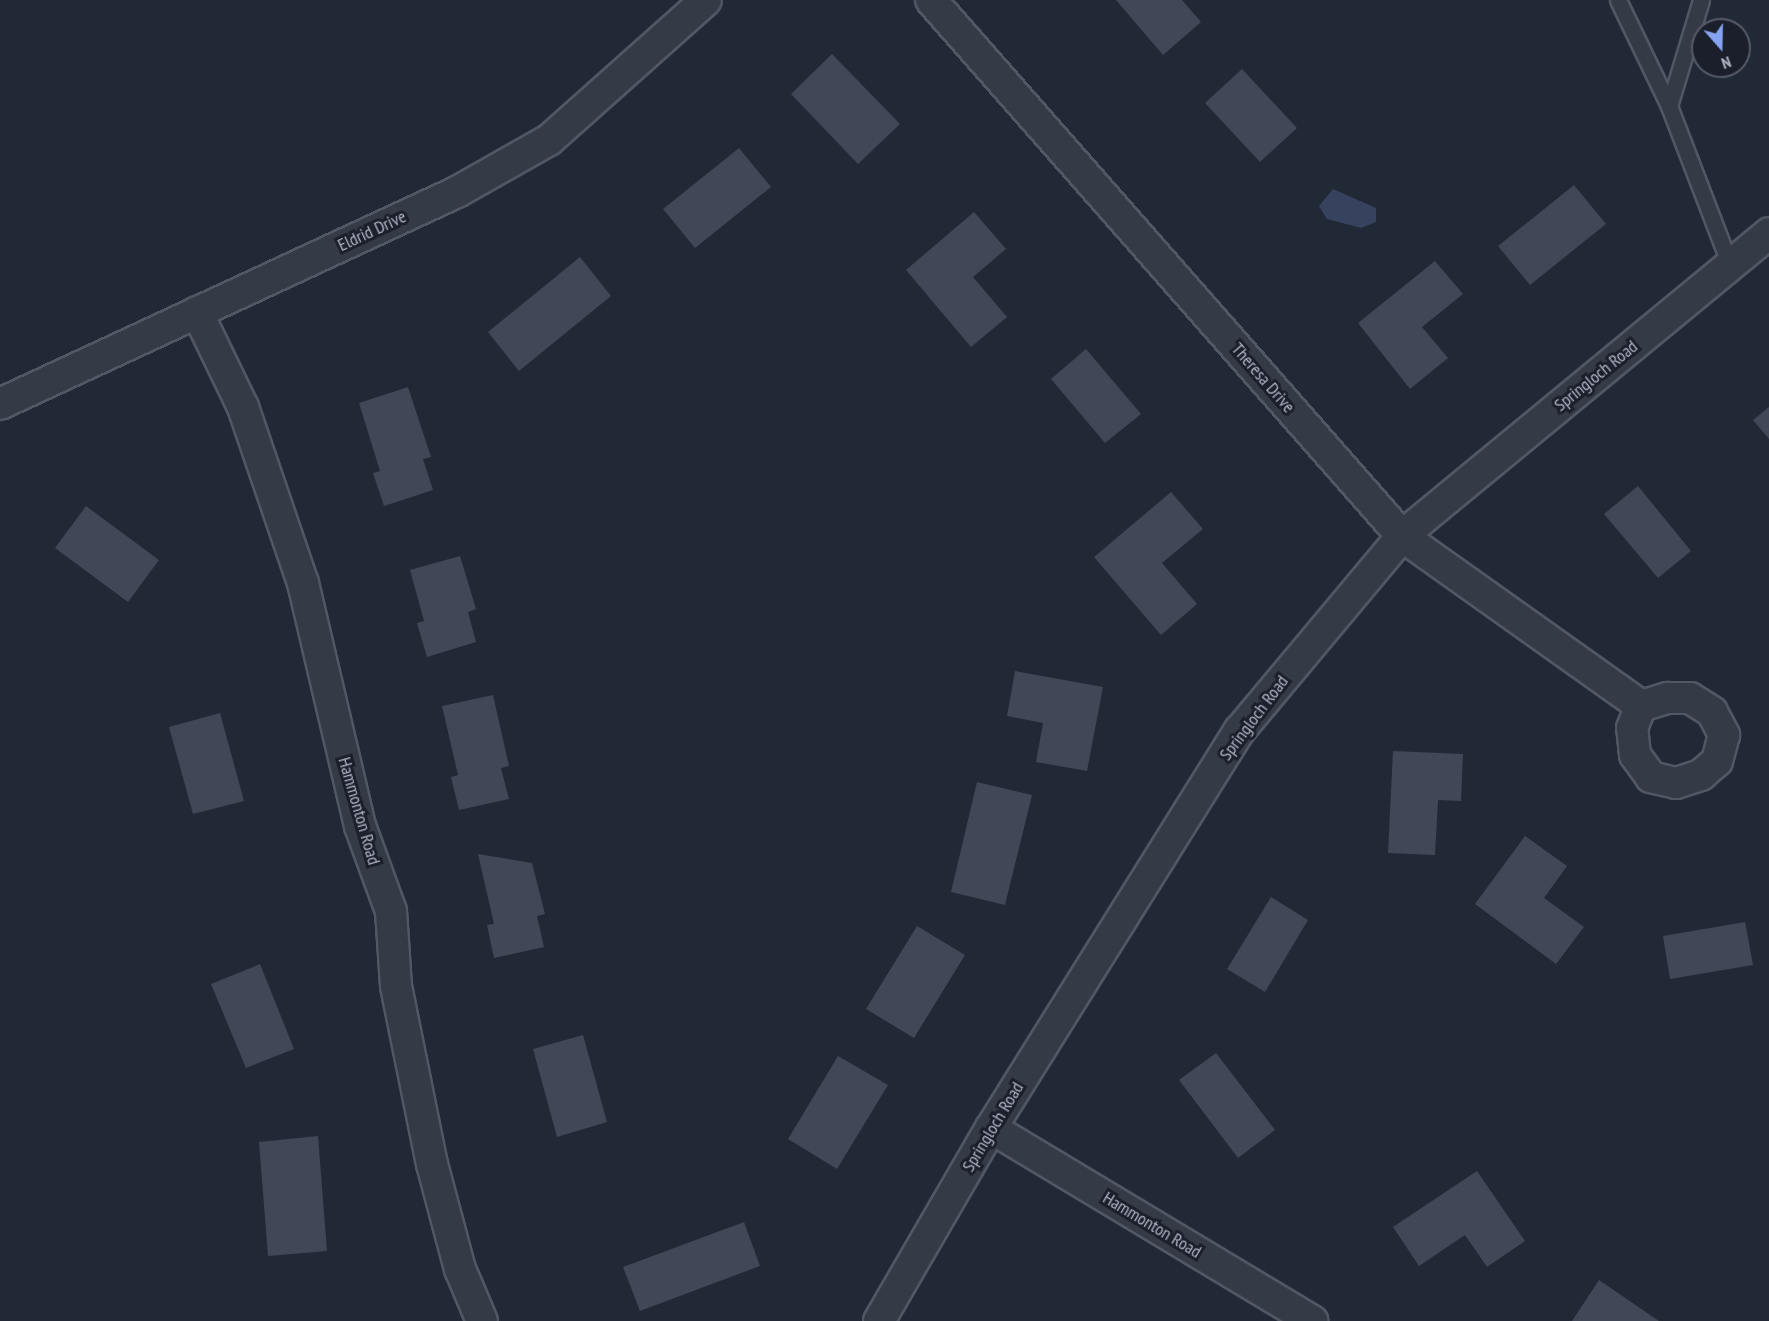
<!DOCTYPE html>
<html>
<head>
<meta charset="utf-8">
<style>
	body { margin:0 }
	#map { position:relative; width:1769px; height:1321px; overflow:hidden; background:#212836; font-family:"PT Sans Narrow",sans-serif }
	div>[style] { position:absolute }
	.water>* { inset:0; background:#37435e }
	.building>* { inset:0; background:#404757 }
	.roads { filter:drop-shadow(2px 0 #525764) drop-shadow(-2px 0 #525764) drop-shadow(0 2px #525764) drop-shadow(0 -2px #525764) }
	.lane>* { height:15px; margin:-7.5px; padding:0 7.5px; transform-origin:7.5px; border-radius:7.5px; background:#343a46 }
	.street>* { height:30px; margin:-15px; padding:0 15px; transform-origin:15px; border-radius:15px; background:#343a46 }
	span { translate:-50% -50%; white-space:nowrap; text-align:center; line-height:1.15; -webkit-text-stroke:6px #1a1f2b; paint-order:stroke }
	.street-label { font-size:18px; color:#afb4c3 }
	.north { position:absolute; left:1691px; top:18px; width:60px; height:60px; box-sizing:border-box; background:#1a1f2b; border:2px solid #565b68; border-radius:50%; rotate:160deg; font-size:16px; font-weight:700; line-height:24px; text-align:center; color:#afb4c3 }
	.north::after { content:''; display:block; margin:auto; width:21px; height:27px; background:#86a3f1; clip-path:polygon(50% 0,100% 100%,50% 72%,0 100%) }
</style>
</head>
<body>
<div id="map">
	<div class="water">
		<i style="clip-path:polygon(1333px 189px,1376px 208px,1376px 222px,1361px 228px,1327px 219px,1319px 206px)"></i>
	</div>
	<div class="building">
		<i style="clip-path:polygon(1116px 0,1182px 0,1201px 22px,1163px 55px)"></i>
		<i style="clip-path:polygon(832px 54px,900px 124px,858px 164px,791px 94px)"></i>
		<i style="clip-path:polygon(1242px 69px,1297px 128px,1260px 162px,1205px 103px)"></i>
		<i style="clip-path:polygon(739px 148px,771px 187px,695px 248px,663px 209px)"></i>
		<i style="clip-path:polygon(1574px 185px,1606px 224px,1530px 285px,1498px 246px)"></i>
		<i style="clip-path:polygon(974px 212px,1006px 249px,973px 277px,1007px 317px,971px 347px,906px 270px)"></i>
		<i style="clip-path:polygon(580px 257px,611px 296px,519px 371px,488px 332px)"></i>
		<i style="clip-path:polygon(1435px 261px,1463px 294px,1422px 327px,1448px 358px,1410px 389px,1358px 323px)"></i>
		<i style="clip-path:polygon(1086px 349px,1141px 414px,1105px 443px,1051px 379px)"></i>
		<i style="clip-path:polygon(408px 387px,431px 457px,423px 459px,433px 490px,384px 506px,373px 473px,380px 471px,359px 403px)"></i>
		<i style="clip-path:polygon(1769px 407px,1769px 439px,1753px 420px)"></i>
		<i style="clip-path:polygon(1638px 486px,1691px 551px,1658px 578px,1604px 514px)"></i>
		<i style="clip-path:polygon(1171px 492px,1203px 529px,1162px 563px,1197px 604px,1161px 635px,1094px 557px)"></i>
		<i style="clip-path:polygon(86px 506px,159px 560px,128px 602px,55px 548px)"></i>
		<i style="clip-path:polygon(460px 556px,476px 609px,468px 612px,476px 642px,427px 657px,417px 623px,424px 621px,410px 570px)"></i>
		<i style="clip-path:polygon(1015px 671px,1103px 687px,1087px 771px,1036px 762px,1043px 723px,1007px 716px)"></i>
		<i style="clip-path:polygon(493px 695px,509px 766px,501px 768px,509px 799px,459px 810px,451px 777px,458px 775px,442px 706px)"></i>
		<i style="clip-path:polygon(220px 713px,244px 801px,193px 814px,169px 727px)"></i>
		<i style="clip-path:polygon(1393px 751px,1463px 754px,1461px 801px,1438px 800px,1435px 855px,1388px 853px)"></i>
		<i style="clip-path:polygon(977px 782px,1032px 795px,1005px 905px,951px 892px)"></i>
		<i style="clip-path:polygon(1525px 836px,1567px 866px,1544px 898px,1584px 927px,1556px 964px,1475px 904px)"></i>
		<i style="clip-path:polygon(478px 854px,532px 863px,545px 914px,537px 916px,544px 947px,494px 958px,487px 925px,494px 924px)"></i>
		<i style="clip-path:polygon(1271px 897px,1308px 920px,1265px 992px,1227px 969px)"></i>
		<i style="clip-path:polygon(1745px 922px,1753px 965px,1670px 979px,1663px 936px)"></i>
		<i style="clip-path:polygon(917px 926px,965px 955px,914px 1038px,866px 1009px)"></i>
		<i style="clip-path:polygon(260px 964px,294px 1049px,246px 1068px,211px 984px)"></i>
		<i style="clip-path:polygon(583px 1035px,607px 1122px,557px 1137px,533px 1049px)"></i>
		<i style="clip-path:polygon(1216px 1053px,1275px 1130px,1238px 1158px,1179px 1080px)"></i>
		<i style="clip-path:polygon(838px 1056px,888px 1085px,837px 1169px,788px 1139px)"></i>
		<i style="clip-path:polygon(318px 1136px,327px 1251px,268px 1256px,259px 1142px)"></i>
		<i style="clip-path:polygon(1477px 1171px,1525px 1241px,1487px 1267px,1465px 1235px,1419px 1266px,1393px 1227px)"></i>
		<i style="clip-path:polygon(744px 1222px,760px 1266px,640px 1311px,623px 1267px)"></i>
		<i style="clip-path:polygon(1599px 1280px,1659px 1321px,1572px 1321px)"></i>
	</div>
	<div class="roads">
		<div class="lane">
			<i style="left:1618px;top:0;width:118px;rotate:64.3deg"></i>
			<i style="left:1669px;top:106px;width:170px;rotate:69deg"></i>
			<i style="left:1669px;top:106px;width:111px;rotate:-73.2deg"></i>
		</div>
		<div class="street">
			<i style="left:931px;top:0;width:714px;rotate:48.69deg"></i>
			<i style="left:1402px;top:536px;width:293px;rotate:35.4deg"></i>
			<i style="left:197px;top:312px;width:106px;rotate:64.2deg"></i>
			<i style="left:243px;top:407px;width:186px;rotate:71.2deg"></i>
			<i style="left:303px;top:583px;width:250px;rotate:76.8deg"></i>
			<i style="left:360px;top:826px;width:90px;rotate:70deg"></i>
			<i style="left:391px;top:911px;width:75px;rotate:86.2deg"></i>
			<i style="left:396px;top:986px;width:182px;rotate:78.6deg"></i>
			<i style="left:432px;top:1164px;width:109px;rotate:75.1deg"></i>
			<i style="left:460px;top:1269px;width:56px;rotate:67.1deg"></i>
			<i style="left:0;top:404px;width:504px;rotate:-24.89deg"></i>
			<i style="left:457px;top:192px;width:106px;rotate:-29.5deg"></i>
			<i style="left:549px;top:140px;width:210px;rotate:-41.7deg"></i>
			<i style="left:1668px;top:698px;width:22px"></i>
			<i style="left:1690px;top:698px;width:26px;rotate:32deg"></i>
			<i style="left:1712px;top:712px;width:26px;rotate:62deg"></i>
			<i style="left:1724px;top:735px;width:27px;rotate:105deg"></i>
			<i style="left:1717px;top:761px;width:21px;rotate:139deg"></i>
			<i style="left:1701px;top:775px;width:26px;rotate:162deg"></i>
			<i style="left:1676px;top:783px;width:26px;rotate:-167deg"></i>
			<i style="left:1651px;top:777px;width:27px;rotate:-126deg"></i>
			<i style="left:1635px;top:755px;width:27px;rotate:-96deg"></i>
			<i style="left:1632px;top:728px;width:24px;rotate:-68deg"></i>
			<i style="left:1641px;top:706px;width:28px;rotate:-17deg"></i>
			<i style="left:991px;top:1128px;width:375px;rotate:31deg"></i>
			<i style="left:879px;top:1321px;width:223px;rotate:-59.9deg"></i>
			<i style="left:991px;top:1128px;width:469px;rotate:-58deg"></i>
			<i style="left:1240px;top:730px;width:253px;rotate:-50.1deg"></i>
			<i style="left:1402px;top:536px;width:476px;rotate:-39.5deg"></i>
		</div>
	</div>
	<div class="street-label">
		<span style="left:372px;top:231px;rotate:-25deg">Eldrid Drive</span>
		<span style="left:1596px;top:376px;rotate:-39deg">Springloch Road</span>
		<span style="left:1263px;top:378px;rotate:49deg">Theresa Drive</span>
		<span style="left:1254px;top:718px;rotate:-53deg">Springloch Road</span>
		<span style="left:359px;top:811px;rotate:74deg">Hammonton Road</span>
		<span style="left:993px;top:1127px;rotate:-59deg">Springloch Road</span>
		<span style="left:1152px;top:1225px;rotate:31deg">Hammonton Road</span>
	</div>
	<div class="north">N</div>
</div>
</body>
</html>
